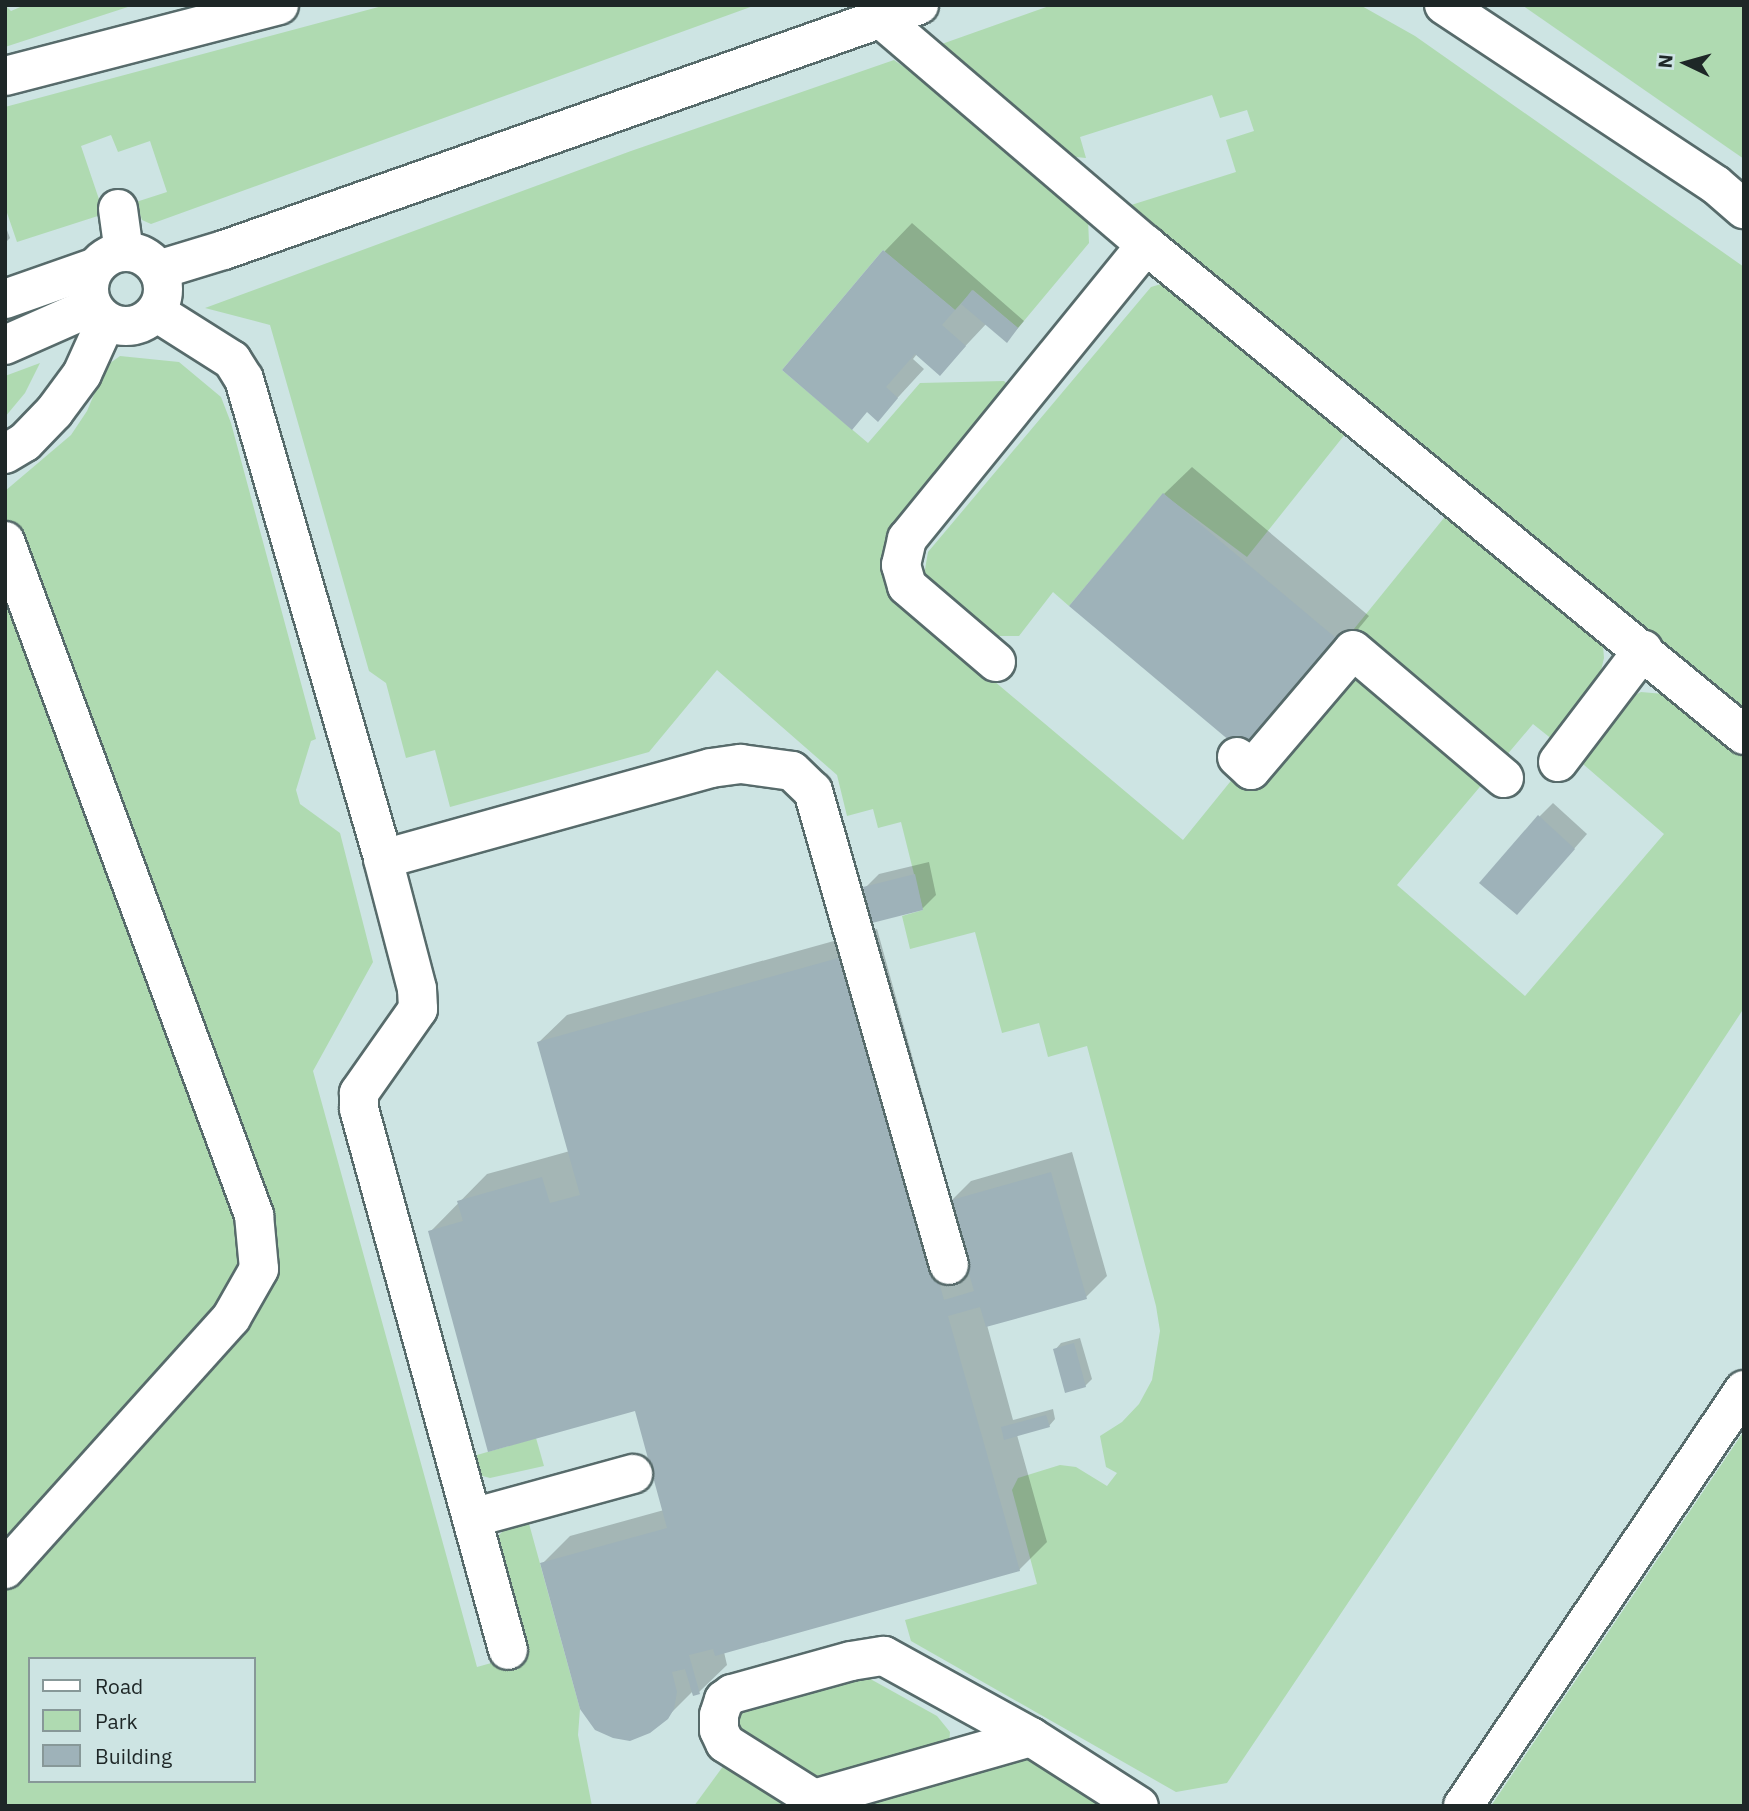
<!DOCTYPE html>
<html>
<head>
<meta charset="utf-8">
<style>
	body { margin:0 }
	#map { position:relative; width:1749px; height:1811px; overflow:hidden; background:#cde4e3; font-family:"IBM Plex Sans",sans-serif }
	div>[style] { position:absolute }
	.green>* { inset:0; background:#afdab1 }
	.shadow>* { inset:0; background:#0003 }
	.building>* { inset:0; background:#9eb2b9 }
	.roads { filter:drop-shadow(2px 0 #576b6b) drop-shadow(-2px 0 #576b6b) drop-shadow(0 2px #576b6b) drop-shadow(0 -2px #576b6b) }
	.minor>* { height:38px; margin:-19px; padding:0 19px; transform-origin:19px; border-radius:19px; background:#fff }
	.minor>.ring { margin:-19px; padding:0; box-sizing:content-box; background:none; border:38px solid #fff; border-radius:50% }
	span { translate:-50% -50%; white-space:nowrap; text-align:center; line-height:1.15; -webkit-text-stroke:5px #cde4e3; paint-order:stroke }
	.frame { position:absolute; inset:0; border:7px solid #1e2727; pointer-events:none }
	.legend { position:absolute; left:28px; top:1657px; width:228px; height:126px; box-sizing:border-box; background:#cde4e3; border:2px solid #879898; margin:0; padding:9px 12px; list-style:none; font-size:21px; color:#1e2727 }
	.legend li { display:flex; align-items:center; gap:14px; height:35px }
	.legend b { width:35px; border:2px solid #879898 }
	.north { position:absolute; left:1651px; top:28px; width:70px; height:70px; -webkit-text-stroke:5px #cde4e3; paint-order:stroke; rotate:275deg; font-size:19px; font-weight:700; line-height:28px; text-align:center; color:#1e2727 }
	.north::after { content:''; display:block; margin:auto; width:24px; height:32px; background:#1e2727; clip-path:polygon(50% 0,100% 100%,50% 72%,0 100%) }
</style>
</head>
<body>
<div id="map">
	<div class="green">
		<i style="clip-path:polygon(5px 5px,11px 11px,25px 5px,134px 5px,5px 47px)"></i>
		<i style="clip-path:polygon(386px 5px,756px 5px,151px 224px,142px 220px,136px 202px,167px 192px,150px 141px,118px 152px,111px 135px,81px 146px,104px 214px,17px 242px,5px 207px,5px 107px)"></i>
		<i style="clip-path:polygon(1052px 5px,1360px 5px,1415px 36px,1744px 267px,1744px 719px,1128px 206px,1236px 172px,1226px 140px,1254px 131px,1247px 110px,1220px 118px,1212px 95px,1080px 137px,1086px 158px,1066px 156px,939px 45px)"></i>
		<i style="clip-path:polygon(1522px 5px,1744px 5px,1744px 159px)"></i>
		<i style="clip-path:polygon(894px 60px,920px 78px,1088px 219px,1089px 243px,1018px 328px,973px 290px,955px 310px,883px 250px,782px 370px,868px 443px,920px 383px,1004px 381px,1017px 393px,895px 540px,899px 601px,1183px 840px,1452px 508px,1602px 632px,1604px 658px,1598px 683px,1553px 740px,1533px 724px,1397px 885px,1525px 996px,1664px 834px,1576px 758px,1622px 702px,1641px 692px,1675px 695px,1744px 752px,1744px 1008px,1579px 1259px,1227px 1783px,1176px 1792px,911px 1641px,905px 1620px,1037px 1584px,1012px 1490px,1018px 1478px,1060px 1465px,1076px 1467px,1107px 1486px,1117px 1473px,1106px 1467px,1100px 1436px,1122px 1422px,1139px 1404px,1152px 1380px,1160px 1331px,1156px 1306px,1087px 1046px,1048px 1057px,1039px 1023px,1002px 1033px,975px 932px,910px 949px,902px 916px,923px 910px,901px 822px,878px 828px,873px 809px,847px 816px,837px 775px,717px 670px,649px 752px,450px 807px,435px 750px,406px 758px,386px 683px,369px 671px,270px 325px,205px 308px,631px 151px)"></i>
		<i style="clip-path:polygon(1168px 282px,1350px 428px,1247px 557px,1163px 494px,1069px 606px,1053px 592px,1019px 636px,997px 636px,924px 575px,928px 552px,1151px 287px)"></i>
		<i style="clip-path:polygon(evenodd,120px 356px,179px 362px,221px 397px,231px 423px,316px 739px,311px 741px,296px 790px,300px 804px,340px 833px,373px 962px,313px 1071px,477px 1667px,524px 1654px,496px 1546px,498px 1536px,508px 1526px,528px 1520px,580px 1709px,578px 1735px,592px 1806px,5px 1806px,5px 491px,71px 435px,87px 411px,106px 366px,120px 356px,30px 1659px,254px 1659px,254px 1781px,30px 1781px,30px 1659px)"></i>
		<i style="clip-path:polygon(40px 363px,25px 393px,5px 417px,5px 376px)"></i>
		<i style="clip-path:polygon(1744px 1431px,1744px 1806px,1491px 1806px)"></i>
		<i style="clip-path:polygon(536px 1438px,544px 1466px,490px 1478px,479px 1475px,470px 1457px)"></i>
		<i style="clip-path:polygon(865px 1676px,937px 1716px,950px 1732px,949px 1744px,819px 1780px,741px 1736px,736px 1726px,743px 1708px)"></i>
		<i style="clip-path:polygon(1022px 1757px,1106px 1806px,856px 1806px)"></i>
		<i style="clip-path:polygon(724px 1765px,806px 1806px,694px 1806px)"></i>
	</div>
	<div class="shadow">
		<i style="clip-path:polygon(912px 223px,1024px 321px,1013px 334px,987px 323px,940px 373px,917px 354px,913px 359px,924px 369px,878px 419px,868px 411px,784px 370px,885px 251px)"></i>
		<i style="clip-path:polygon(5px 225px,10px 238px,5px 243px)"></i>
		<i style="clip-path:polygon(1192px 467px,1369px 616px,1277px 727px,1164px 494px)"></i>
		<i style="clip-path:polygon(1553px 803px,1587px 834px,1530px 899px,1539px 817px)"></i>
		<i style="clip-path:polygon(929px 862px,936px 895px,922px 909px,865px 888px,879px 874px)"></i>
		<i style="clip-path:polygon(877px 929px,952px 1200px,971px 1181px,1072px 1152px,1107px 1276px,1086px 1297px,987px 1325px,1013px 1420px,1053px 1409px,1055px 1419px,1049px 1426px,1017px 1435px,1047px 1542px,1019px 1570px,724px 1652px,727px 1665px,699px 1692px,693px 1691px,666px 1718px,542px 1564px,570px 1536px,664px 1510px,636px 1409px,430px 1232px,487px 1174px,570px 1151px,539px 1042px,567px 1015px)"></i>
		<i style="clip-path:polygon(1080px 1338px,1092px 1379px,1085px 1386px,1055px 1350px,1061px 1343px)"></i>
	</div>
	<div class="building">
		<i style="clip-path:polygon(883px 250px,955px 310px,942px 325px,966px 346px,940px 376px,915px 354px,886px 387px,898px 398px,878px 422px,867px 412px,852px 430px,782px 370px)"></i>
		<i style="clip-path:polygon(972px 290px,1018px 328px,1007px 343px,961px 304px)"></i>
		<i style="clip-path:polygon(1163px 493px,1343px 644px,1249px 757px,1069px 606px)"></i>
		<i style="clip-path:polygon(1538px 815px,1575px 849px,1517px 915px,1479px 883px)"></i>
		<i style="clip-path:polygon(915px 874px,923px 910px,872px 923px,863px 887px)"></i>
		<i style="clip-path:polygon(849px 955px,944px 1300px,974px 1291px,948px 1201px,1051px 1172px,1087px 1299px,986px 1327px,980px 1307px,948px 1316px,1020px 1571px,715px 1656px,713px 1649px,689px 1655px,700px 1694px,693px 1696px,685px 1669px,672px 1672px,677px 1692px,674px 1709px,668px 1719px,650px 1733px,630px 1741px,613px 1738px,595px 1730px,580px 1709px,540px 1563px,667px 1528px,635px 1411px,488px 1452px,428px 1231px,463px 1221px,457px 1201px,542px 1177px,550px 1203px,580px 1195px,537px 1042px)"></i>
		<i style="clip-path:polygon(1074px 1343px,1086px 1387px,1065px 1393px,1053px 1349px)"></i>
		<i style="clip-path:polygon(1046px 1415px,1050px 1427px,1004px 1440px,1001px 1427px)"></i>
	</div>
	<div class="roads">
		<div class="minor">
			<i style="left:1444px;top:5px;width:326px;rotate:33.5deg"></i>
			<i style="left:1716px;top:185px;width:37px;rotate:41deg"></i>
			<i style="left:880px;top:18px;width:350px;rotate:40.5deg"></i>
			<i style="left:1146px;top:245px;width:773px;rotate:39.33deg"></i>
			<i style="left:5px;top:76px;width:283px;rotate:-14.5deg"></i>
			<i style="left:118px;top:209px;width:43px;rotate:82.1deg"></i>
			<i class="ring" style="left:89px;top:252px;width:36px;height:36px"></i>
			<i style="left:158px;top:270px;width:69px;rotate:-16.9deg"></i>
			<i style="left:224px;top:250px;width:737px;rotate:-19.42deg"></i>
			<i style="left:5px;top:299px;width:96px;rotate:-19.4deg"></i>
			<i style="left:156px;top:312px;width:90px;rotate:32.3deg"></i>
			<i style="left:232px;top:360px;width:22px;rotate:58deg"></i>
			<i style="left:244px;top:379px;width:500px;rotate:73.8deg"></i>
			<i style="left:383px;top:859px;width:134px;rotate:75.3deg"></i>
			<i style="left:417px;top:989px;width:20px;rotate:87deg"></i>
			<i style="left:418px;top:1009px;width:103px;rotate:125.1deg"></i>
			<i style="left:359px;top:1093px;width:16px;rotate:90deg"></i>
			<i style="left:359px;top:1109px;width:561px;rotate:74.6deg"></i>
			<i style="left:5px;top:345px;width:96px;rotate:-23.9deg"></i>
			<i style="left:5px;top:454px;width:23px;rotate:-31deg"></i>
			<i style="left:25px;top:442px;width:42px;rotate:-46deg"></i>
			<i style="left:54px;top:412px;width:47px;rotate:-53.6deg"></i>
			<i style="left:82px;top:374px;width:58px;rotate:-65.6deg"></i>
			<i style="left:5px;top:541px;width:719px;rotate:69.72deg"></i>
			<i style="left:254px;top:1215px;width:54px;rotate:84.7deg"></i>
			<i style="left:259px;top:1269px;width:56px;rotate:119.7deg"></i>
			<i style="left:231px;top:1318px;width:338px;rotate:132deg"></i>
			<i style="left:996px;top:662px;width:117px;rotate:-139.5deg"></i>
			<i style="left:907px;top:586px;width:22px;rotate:-106deg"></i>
			<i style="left:901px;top:565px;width:27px;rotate:-77deg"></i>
			<i style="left:907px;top:539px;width:379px;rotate:-50.9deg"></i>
			<i style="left:1237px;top:757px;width:19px;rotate:43deg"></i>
			<i style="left:1251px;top:770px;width:157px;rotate:-49.6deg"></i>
			<i style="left:1353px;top:650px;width:198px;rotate:40.3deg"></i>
			<i style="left:1558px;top:762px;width:141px;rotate:-52.8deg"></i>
			<i style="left:383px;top:859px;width:340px;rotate:-15.5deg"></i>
			<i style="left:711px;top:768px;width:30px;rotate:-8deg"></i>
			<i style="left:741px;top:764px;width:51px;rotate:7.8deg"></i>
			<i style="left:792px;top:771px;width:29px;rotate:44deg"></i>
			<i style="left:813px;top:791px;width:493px;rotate:74deg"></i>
			<i style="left:472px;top:1518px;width:167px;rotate:-15.3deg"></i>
			<i style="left:1031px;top:1737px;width:226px;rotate:164.1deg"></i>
			<i style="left:814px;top:1799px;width:105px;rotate:-147.8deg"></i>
			<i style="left:725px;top:1743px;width:14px;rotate:-115deg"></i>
			<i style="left:719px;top:1730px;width:15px;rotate:-90deg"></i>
			<i style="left:719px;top:1715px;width:16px;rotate:-72deg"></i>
			<i style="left:724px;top:1700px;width:10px;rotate:-37deg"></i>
			<i style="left:732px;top:1694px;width:123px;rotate:-15.5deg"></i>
			<i style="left:851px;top:1661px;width:33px;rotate:-9deg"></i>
			<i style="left:884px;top:1656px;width:168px;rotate:28.9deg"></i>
			<i style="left:1031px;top:1737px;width:128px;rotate:32.6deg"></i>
			<i style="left:1463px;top:1806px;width:502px;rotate:-55.96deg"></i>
		</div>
	</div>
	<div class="frame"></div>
	<ul class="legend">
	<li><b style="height:9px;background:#fff"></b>Road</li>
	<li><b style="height:19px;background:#afdab1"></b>Park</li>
	<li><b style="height:19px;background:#9eb2b9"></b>Building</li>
	</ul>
	<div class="north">N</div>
</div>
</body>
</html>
